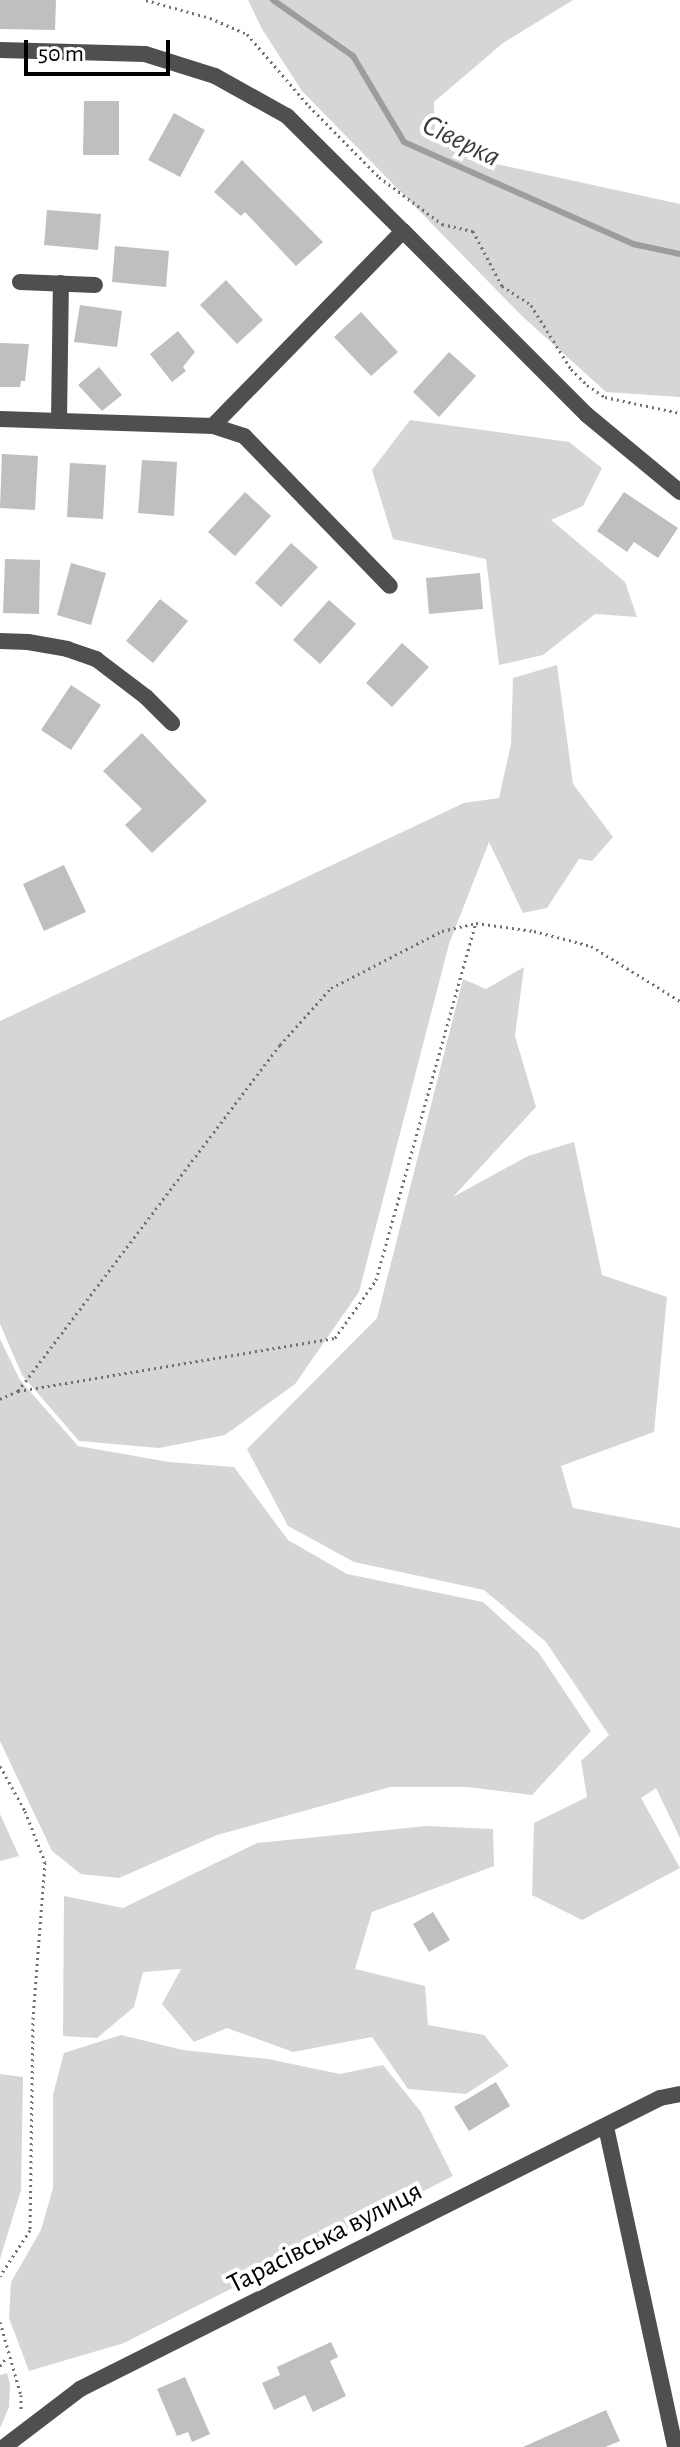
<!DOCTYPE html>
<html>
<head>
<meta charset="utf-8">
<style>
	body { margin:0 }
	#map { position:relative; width:680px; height:2447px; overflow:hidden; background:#fff; font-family:"Alegreya Sans",sans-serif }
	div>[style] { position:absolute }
	.green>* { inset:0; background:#d6d6d6 }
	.stream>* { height:6px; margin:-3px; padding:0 3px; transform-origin:3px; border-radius:3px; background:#9d9d9d }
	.building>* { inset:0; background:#bfbfbf }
	.path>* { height:3px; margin-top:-1.5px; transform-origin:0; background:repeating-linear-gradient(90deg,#717171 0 2px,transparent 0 6px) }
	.minor>* { height:16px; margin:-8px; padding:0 8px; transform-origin:8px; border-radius:8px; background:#4f4f4f }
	span { translate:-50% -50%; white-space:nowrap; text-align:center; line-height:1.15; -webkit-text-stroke:8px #fff; paint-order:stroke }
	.street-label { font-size:28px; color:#000 }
	.water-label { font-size:30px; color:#3e3e3e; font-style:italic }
	.scale { position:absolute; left:24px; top:40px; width:146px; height:36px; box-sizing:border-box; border:4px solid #000; border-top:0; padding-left:10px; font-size:24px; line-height:28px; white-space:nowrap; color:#000; -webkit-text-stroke:6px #fff; paint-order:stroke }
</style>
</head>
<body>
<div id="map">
	<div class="green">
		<i style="clip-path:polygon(248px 0,573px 0,503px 43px,434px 102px,435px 135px,478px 160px,680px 204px,680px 397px,606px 392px,522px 316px,302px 91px,262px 29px)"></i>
		<i style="clip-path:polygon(410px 420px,569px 442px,602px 468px,583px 506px,551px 520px,625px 582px,637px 617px,595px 614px,543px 655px,499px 665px,486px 559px,393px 539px,372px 470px)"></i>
		<i style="clip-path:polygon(557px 665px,573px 784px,613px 837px,592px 861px,579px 859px,547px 908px,523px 913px,489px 842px,449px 944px,359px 1292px,295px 1384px,225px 1435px,159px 1448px,79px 1441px,22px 1375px,0 1324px,0 1021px,464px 803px,499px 798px,511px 744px,513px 678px)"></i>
		<i style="clip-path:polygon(524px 967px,515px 1036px,536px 1107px,453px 1197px,528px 1156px,574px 1142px,602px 1275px,667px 1297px,654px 1432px,561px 1466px,573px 1508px,680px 1528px,680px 1838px,656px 1788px,641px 1798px,680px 1868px,582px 1920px,532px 1895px,534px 1823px,587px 1797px,581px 1761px,609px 1735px,546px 1642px,484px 1590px,354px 1562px,288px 1526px,247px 1449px,377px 1318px,463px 979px,486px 989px)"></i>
		<i style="clip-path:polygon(0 1339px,20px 1380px,78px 1446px,169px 1462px,234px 1467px,288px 1540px,347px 1574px,483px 1602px,539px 1653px,591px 1731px,532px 1795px,467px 1787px,390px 1787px,217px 1835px,119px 1878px,81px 1874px,52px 1851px,0 1741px)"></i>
		<i style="clip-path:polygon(0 1814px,19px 1856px,0 1861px)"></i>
		<i style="clip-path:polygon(427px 1826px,493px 1829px,494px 1866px,372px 1912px,355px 1969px,425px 1986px,428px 2025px,484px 2035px,509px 2066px,466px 2094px,408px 2089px,372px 2037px,293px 2052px,227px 2028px,194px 2042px,162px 2004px,181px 1969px,143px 1972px,134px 2007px,97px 2038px,63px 2036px,64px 1896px,123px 1908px,257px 1843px)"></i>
		<i style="clip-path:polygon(121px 2035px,183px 2050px,268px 2059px,340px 2074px,383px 2065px,421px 2112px,453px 2176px,124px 2343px,29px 2371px,9px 2318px,11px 2282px,41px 2230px,53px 2188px,53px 2095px,64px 2053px)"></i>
		<i style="clip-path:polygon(0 2074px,23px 2077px,21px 2190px,0 2259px)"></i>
		<i style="clip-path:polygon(7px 2373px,10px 2384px,9px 2407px,0 2428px,0 2375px)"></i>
	</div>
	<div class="stream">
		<i style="left:273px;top:0;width:98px;rotate:35deg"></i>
		<i style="left:353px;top:56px;width:100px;rotate:59.3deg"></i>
		<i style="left:404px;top:142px;width:251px;rotate:24deg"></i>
		<i style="left:633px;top:244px;width:48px;rotate:12deg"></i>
	</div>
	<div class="building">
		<i style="clip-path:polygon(0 0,56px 0,55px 30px,0 29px)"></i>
		<i style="clip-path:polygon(84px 101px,119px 101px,119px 155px,83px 155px)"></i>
		<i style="clip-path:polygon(174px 113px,205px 130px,180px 177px,148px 160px)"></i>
		<i style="clip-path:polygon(242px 160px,323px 242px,296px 266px,245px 212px,241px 216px,214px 192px)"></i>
		<i style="clip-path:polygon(47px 210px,101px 214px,98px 250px,44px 245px)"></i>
		<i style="clip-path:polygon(115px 246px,169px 251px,166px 287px,112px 282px)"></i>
		<i style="clip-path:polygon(226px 280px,263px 320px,237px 344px,200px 305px)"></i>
		<i style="clip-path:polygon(80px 305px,122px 311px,117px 347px,74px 342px)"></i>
		<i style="clip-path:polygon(361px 312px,398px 352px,371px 376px,334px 337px)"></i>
		<i style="clip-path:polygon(178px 331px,195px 352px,183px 367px,186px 371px,172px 382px,150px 354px)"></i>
		<i style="clip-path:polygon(0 343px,29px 344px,25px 381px,21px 381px,20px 387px,0 387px)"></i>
		<i style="clip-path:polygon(449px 352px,476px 376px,439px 417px,413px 392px)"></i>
		<i style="clip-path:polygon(99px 367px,122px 395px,102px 411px,78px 385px)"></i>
		<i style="clip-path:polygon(2px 454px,38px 456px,35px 510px,0 508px)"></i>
		<i style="clip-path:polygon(142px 460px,177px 462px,174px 516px,138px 513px)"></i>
		<i style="clip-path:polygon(70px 463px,106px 465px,103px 519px,67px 517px)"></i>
		<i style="clip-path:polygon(245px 492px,271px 516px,235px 556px,208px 532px)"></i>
		<i style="clip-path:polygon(624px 492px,678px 528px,658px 558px,634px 542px,627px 552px,597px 531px)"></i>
		<i style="clip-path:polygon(291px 543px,318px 567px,281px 607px,255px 583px)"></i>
		<i style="clip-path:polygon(5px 559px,40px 560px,39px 614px,3px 613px)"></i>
		<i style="clip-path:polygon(71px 563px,106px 573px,91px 625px,57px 615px)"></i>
		<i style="clip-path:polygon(480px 573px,483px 609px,429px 614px,426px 578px)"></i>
		<i style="clip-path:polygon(160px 599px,188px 621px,153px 663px,126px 641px)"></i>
		<i style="clip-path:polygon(329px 600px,356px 624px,320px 664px,293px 640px)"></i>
		<i style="clip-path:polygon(402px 643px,429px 667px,392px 707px,366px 683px)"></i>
		<i style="clip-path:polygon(71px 685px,101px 705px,71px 750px,41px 730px)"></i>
		<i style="clip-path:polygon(142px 733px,207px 801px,152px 853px,125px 825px,142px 809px,103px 771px)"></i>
		<i style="clip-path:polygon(64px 865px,86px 912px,44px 931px,23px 884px)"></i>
		<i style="clip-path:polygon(433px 1912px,450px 1940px,429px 1952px,413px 1924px)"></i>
		<i style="clip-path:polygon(496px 2082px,510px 2106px,469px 2131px,454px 2107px)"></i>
		<i style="clip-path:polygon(331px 2342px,338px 2357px,330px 2361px,346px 2396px,313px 2412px,305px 2395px,274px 2410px,262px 2383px,280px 2375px,277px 2367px)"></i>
		<i style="clip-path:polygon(185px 2377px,210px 2434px,192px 2442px,188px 2432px,177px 2436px,157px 2389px)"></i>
		<i style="clip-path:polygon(606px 2410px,620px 2441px,605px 2447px,523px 2447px)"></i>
	</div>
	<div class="path">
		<i style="left:146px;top:0;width:66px;rotate:15.7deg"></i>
		<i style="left:210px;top:18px;width:40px;rotate:23.4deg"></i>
		<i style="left:247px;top:34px;width:95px;rotate:49.3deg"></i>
		<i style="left:309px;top:106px;width:100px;rotate:45.4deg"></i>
		<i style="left:379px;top:177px;width:79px;rotate:36.7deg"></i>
		<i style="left:442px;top:224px;width:32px;rotate:13deg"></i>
		<i style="left:473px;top:231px;width:62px;rotate:62.2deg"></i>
		<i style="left:502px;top:286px;width:35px;rotate:33deg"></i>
		<i style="left:531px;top:305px;width:75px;rotate:58deg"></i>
		<i style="left:571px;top:369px;width:23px;rotate:45deg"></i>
		<i style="left:587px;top:385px;width:22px;rotate:34deg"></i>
		<i style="left:605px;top:397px;width:77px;rotate:12deg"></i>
		<i style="left:18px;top:1391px;width:321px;rotate:-9.5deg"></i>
		<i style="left:335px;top:1338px;width:71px;rotate:-54.7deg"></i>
		<i style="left:376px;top:1280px;width:371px;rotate:-74.4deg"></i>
		<i style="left:0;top:1399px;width:20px;rotate:-24deg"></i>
		<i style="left:18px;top:1391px;width:434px;rotate:-52.9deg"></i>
		<i style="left:280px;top:1045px;width:76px;rotate:-48.2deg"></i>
		<i style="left:331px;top:988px;width:125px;rotate:-27.2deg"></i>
		<i style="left:442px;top:931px;width:35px;rotate:-13deg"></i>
		<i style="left:476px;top:923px;width:59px;rotate:7.9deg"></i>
		<i style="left:534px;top:931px;width:59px;rotate:14.7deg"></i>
		<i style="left:591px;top:946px;width:105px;rotate:31.7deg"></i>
		<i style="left:0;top:1766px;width:51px;rotate:60.9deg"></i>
		<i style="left:25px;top:1811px;width:55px;rotate:68.6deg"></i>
		<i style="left:45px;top:1862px;width:155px;rotate:94.4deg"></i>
		<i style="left:33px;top:2017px;width:213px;rotate:90.8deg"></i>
		<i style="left:30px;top:2230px;width:55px;rotate:123.1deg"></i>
		<i style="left:0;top:2322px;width:76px;rotate:74deg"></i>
		<i style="left:21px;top:2395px;width:15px;rotate:90deg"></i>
		<i style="left:0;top:2366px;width:11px;rotate:-52deg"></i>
	</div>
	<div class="minor">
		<i style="left:0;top:50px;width:145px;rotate:1.6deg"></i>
		<i style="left:145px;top:54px;width:73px;rotate:17.4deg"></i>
		<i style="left:215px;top:76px;width:82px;rotate:29.1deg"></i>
		<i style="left:287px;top:116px;width:163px;rotate:44.8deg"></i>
		<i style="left:403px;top:231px;width:272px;rotate:134.3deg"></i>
		<i style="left:213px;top:426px;width:213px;rotate:-178.1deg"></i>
		<i style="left:403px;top:231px;width:260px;rotate:45deg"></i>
		<i style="left:587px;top:415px;width:121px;rotate:39.6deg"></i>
		<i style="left:20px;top:282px;width:75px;rotate:2.3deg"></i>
		<i style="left:59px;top:421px;width:138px;rotate:-89.2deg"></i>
		<i style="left:213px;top:426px;width:33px;rotate:18deg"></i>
		<i style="left:244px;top:436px;width:209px;rotate:45.8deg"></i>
		<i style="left:0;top:641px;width:28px;rotate:2deg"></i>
		<i style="left:28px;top:642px;width:40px;rotate:10deg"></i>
		<i style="left:67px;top:649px;width:31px;rotate:19deg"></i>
		<i style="left:96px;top:659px;width:63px;rotate:37.2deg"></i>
		<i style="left:146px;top:697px;width:37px;rotate:45deg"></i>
		<i style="left:606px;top:2127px;width:327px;rotate:77.8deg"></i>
		<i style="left:4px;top:2447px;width:96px;rotate:-37.3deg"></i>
		<i style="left:80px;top:2389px;width:649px;rotate:-26.64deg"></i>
		<i style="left:660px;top:2098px;width:20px;rotate:-11deg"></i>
	</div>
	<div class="street-label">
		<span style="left:325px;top:2238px;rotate:-27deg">Тарасівська вулиця</span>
	</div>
	<div class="water-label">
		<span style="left:461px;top:141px;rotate:26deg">Сіверка</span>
	</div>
	<div class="scale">50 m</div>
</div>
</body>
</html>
